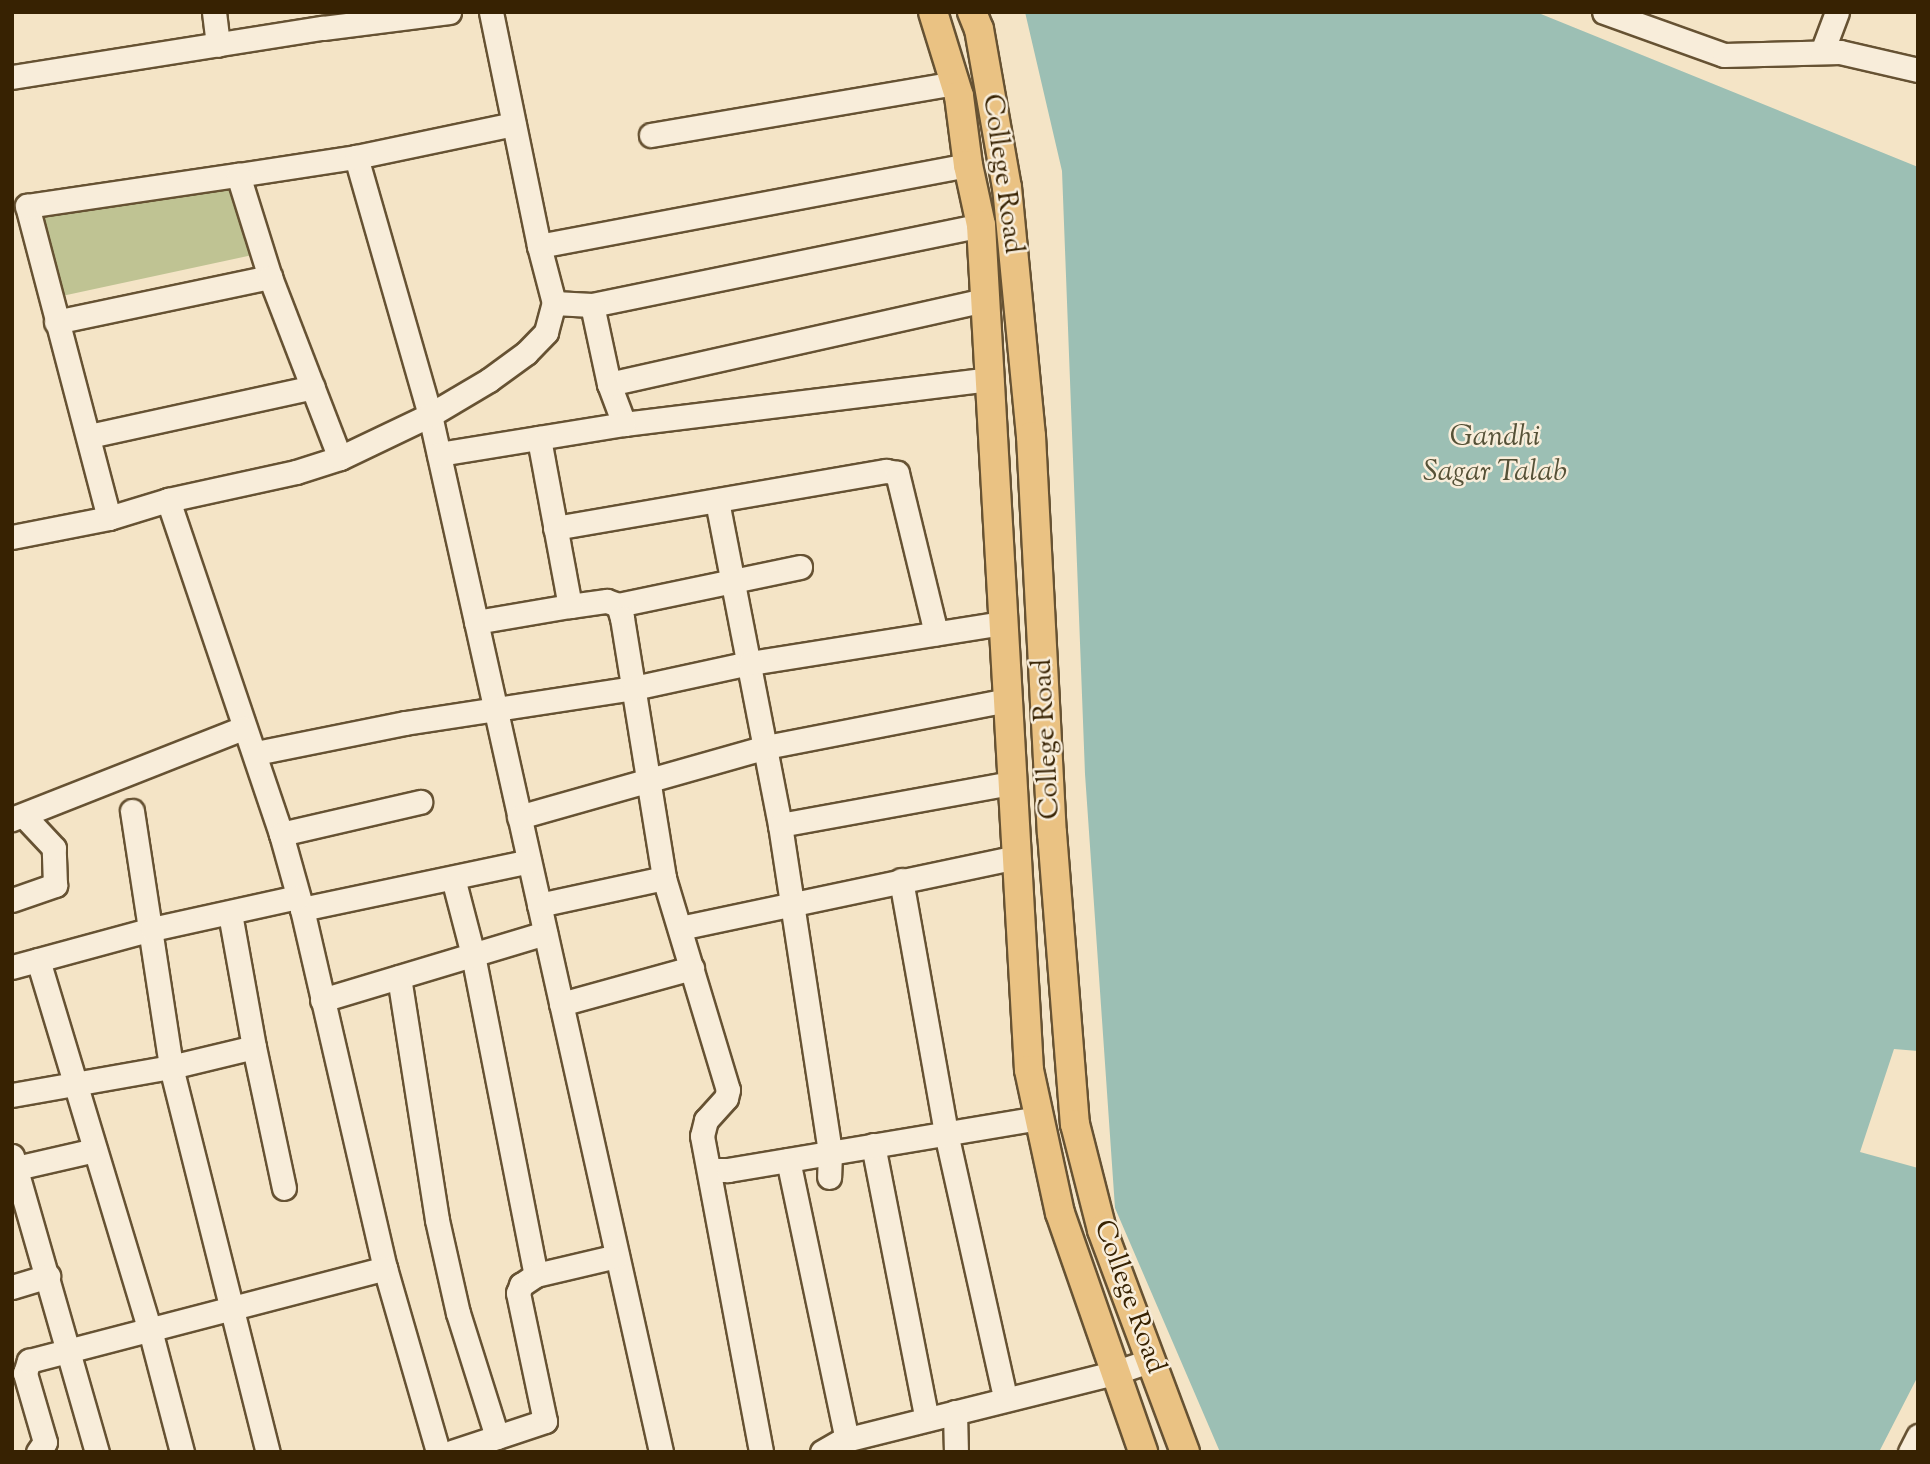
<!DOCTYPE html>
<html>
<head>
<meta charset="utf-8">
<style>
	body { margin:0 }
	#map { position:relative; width:1930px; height:1464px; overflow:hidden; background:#f4e4c6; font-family:"Sorts Mill Goudy",serif }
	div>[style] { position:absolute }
	.green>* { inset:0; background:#bfc393 }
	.water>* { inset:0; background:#9cbfb4 }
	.roads { filter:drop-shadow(2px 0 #665233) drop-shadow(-2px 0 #665233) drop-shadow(0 2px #665233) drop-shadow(0 -2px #665233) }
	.minor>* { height:23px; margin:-11.5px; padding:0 11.5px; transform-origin:11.5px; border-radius:11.5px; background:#f8edda }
	.major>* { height:28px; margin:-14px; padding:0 14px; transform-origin:14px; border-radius:14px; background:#eac283 }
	span { translate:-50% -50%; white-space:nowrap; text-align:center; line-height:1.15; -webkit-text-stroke:5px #f8edda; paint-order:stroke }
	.street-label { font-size:28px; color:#372202 }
	.water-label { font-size:30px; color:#555137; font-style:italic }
	.frame { position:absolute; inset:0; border:14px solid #372202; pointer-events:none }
</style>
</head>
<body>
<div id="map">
	<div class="green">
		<i style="clip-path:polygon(229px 176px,257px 254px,62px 296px,35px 211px)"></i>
	</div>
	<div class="water">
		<i style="clip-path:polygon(1025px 12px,1536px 12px,1918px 167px,1918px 1051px,1894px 1049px,1860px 1152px,1918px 1168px,1918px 1376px,1879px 1452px,1220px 1452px,1115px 1208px,1085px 774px,1062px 171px)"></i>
	</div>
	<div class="roads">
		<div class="minor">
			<i style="left:214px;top:12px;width:33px;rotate:83deg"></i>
			<i style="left:1604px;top:12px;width:127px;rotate:19.7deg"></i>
			<i style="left:1724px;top:55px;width:116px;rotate:-1.5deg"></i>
			<i style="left:1840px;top:52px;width:80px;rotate:13deg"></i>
			<i style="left:1822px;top:52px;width:43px;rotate:-69.4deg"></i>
			<i style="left:12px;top:77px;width:315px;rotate:-9deg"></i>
			<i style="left:323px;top:28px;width:127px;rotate:-7.2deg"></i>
			<i style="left:651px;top:135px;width:309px;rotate:-9.7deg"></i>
			<i style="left:356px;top:157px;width:268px;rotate:74deg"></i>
			<i style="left:430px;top:415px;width:1062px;rotate:77.44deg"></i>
			<i style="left:238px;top:175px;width:119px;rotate:-8.7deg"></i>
			<i style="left:356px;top:157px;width:161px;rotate:-11.8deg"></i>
			<i style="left:539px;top:246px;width:437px;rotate:-10.7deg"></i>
			<i style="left:554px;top:303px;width:38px;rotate:3deg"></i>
			<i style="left:592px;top:305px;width:397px;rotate:-11.6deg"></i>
			<i style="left:592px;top:305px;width:81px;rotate:77.9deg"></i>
			<i style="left:609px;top:384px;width:43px;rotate:69.4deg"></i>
			<i style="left:624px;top:424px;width:370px;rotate:-7deg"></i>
			<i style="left:56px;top:322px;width:219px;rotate:-11.9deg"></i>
			<i style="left:609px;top:384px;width:386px;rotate:-12.6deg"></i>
			<i style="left:89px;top:436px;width:229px;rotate:-12.3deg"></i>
			<i style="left:439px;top:454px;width:187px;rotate:-9.2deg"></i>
			<i style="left:168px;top:500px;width:353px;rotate:71.3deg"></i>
			<i style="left:281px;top:834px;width:78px;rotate:74.4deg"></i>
			<i style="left:302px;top:909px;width:368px;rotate:77deg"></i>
			<i style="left:385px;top:1268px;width:191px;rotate:73.9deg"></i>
			<i style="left:717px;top:501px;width:330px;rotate:79deg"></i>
			<i style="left:780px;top:825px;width:331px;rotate:81.3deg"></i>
			<i style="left:830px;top:1152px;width:25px;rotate:92deg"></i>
			<i style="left:109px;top:518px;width:323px;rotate:-104.7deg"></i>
			<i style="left:27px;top:206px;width:213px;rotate:-8.4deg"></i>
			<i style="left:238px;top:175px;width:107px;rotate:72.6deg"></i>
			<i style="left:270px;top:277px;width:194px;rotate:68.9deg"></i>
			<i style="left:555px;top:528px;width:336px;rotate:-9.8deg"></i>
			<i style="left:886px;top:471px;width:11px;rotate:10deg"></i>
			<i style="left:897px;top:473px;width:165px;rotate:76.3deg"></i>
			<i style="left:12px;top:537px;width:99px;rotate:-11.1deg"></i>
			<i style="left:109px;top:518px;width:62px;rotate:-17deg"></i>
			<i style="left:168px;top:500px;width:131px;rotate:-12.3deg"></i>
			<i style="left:296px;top:472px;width:46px;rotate:-17.7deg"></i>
			<i style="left:340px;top:458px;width:100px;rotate:-25.5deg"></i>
			<i style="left:430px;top:415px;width:69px;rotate:-30.7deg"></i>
			<i style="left:489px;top:380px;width:46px;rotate:-36.1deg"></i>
			<i style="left:526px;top:353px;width:29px;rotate:-46deg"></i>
			<i style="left:546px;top:332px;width:30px;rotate:-75deg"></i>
			<i style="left:554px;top:303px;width:59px;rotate:-104.7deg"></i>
			<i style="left:539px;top:246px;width:239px;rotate:-101.6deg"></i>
			<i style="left:618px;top:605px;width:186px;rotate:-11.8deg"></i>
			<i style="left:570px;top:606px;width:37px;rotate:-8deg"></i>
			<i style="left:607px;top:601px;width:12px;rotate:20deg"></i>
			<i style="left:618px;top:605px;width:14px;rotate:73deg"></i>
			<i style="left:622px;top:618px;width:263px;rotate:80.8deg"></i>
			<i style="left:664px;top:878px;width:221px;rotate:73.2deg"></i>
			<i style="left:728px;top:1090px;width:8px;rotate:104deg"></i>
			<i style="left:726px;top:1098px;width:30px;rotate:132deg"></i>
			<i style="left:706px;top:1120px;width:16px;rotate:104deg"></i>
			<i style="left:702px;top:1136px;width:321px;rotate:79.4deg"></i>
			<i style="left:476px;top:622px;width:95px;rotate:-9.7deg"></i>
			<i style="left:570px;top:606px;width:171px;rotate:-100.5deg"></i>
			<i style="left:256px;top:753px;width:152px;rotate:-11.4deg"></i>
			<i style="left:405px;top:723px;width:232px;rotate:-8.7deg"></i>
			<i style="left:634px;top:688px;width:119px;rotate:-12.2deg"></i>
			<i style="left:750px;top:663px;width:256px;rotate:-9deg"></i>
			<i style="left:132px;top:811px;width:259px;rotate:81.3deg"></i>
			<i style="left:171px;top:1067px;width:397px;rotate:75.9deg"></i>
			<i style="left:519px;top:817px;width:257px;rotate:-15.8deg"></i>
			<i style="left:766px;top:747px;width:246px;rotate:-11deg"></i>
			<i style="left:12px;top:819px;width:248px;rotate:-21.5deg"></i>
			<i style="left:780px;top:825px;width:236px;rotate:-10.3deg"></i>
			<i style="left:281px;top:834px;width:143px;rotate:-13deg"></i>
			<i style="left:453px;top:878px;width:80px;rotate:75.4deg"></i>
			<i style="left:473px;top:955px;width:326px;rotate:78.9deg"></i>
			<i style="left:901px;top:880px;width:257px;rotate:79.9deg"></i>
			<i style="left:946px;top:1133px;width:261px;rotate:77.4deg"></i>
			<i style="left:12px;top:900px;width:46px;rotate:-19.2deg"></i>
			<i style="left:55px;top:885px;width:37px;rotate:-92deg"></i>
			<i style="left:54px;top:848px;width:45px;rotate:-133.2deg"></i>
			<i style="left:539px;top:905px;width:128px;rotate:-12.2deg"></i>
			<i style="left:302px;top:909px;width:232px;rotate:-11.9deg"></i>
			<i style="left:680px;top:928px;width:343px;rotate:-11.9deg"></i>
			<i style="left:38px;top:960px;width:387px;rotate:73.2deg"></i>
			<i style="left:150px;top:1330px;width:126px;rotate:75.3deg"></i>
			<i style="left:12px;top:967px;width:145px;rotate:-15.2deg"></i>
			<i style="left:152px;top:929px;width:149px;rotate:-12.4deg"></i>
			<i style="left:399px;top:977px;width:246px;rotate:81.1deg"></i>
			<i style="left:437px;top:1220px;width:95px;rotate:77.3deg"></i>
			<i style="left:458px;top:1313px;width:130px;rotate:72.5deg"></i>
			<i style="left:322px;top:1000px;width:233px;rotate:-16.7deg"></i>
			<i style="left:561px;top:1004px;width:136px;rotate:-15.4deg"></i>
			<i style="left:254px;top:1047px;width:144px;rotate:78deg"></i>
			<i style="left:12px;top:1095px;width:161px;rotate:-10deg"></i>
			<i style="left:171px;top:1067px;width:85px;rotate:-13.5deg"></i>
			<i style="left:254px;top:1047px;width:136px;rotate:-100.2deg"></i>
			<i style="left:873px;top:1145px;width:279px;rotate:78.9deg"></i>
			<i style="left:12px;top:1156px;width:308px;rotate:74deg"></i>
			<i style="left:788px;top:1160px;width:286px;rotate:78.1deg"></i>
			<i style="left:12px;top:1169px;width:85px;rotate:-12.9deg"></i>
			<i style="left:709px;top:1170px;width:19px"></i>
			<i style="left:728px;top:1170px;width:315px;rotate:-9.5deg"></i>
			<i style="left:12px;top:1287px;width:38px;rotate:-17deg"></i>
			<i style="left:955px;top:1412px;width:40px;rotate:88.6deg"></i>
			<i style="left:38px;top:1452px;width:12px;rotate:-55deg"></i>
			<i style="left:45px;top:1442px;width:72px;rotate:-106.2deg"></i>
			<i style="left:25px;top:1373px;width:13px;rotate:-72deg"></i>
			<i style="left:29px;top:1361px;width:368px;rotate:-14.6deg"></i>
			<i style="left:452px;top:1452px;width:98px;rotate:-18.4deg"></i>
			<i style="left:545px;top:1421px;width:131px;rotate:-101.9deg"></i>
			<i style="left:518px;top:1293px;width:9px;rotate:-69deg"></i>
			<i style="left:521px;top:1285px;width:18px;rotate:-34deg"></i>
			<i style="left:536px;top:1275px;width:83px;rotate:-13.2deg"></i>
			<i style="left:822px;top:1452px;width:22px;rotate:-30deg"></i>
			<i style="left:841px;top:1441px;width:281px;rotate:-14deg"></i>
			<i style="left:1114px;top:1373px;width:40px;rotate:-18.9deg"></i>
			<i style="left:1910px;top:1452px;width:18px;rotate:-63deg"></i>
		</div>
		<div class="major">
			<i style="left:933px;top:12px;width:88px;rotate:72.8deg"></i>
			<i style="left:959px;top:96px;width:70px;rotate:82.6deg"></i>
			<i style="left:968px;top:165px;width:61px;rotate:77.8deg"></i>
			<i style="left:981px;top:225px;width:846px;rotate:86.75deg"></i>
			<i style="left:1029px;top:1070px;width:146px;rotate:77.8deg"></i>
			<i style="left:1060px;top:1213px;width:253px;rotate:70.8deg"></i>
			<i style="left:972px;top:12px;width:18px;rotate:68deg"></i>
			<i style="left:979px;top:29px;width:160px;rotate:80deg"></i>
			<i style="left:1007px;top:187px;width:250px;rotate:84.5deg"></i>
			<i style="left:1031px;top:436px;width:398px;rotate:87deg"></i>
			<i style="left:1052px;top:833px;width:292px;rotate:85.5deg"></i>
			<i style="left:1075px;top:1124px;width:109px;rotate:75.7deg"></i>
			<i style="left:1102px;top:1230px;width:237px;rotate:69.5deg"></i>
		</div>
	</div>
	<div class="street-label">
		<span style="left:1002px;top:174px;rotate:82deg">College Road</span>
		<span style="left:1047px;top:739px;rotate:-93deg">College Road</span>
		<span style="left:1129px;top:1297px;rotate:70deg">College Road</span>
	</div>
	<div class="water-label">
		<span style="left:1495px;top:455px">Gandhi<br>Sagar Talab</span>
	</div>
	<div class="frame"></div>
</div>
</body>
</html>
